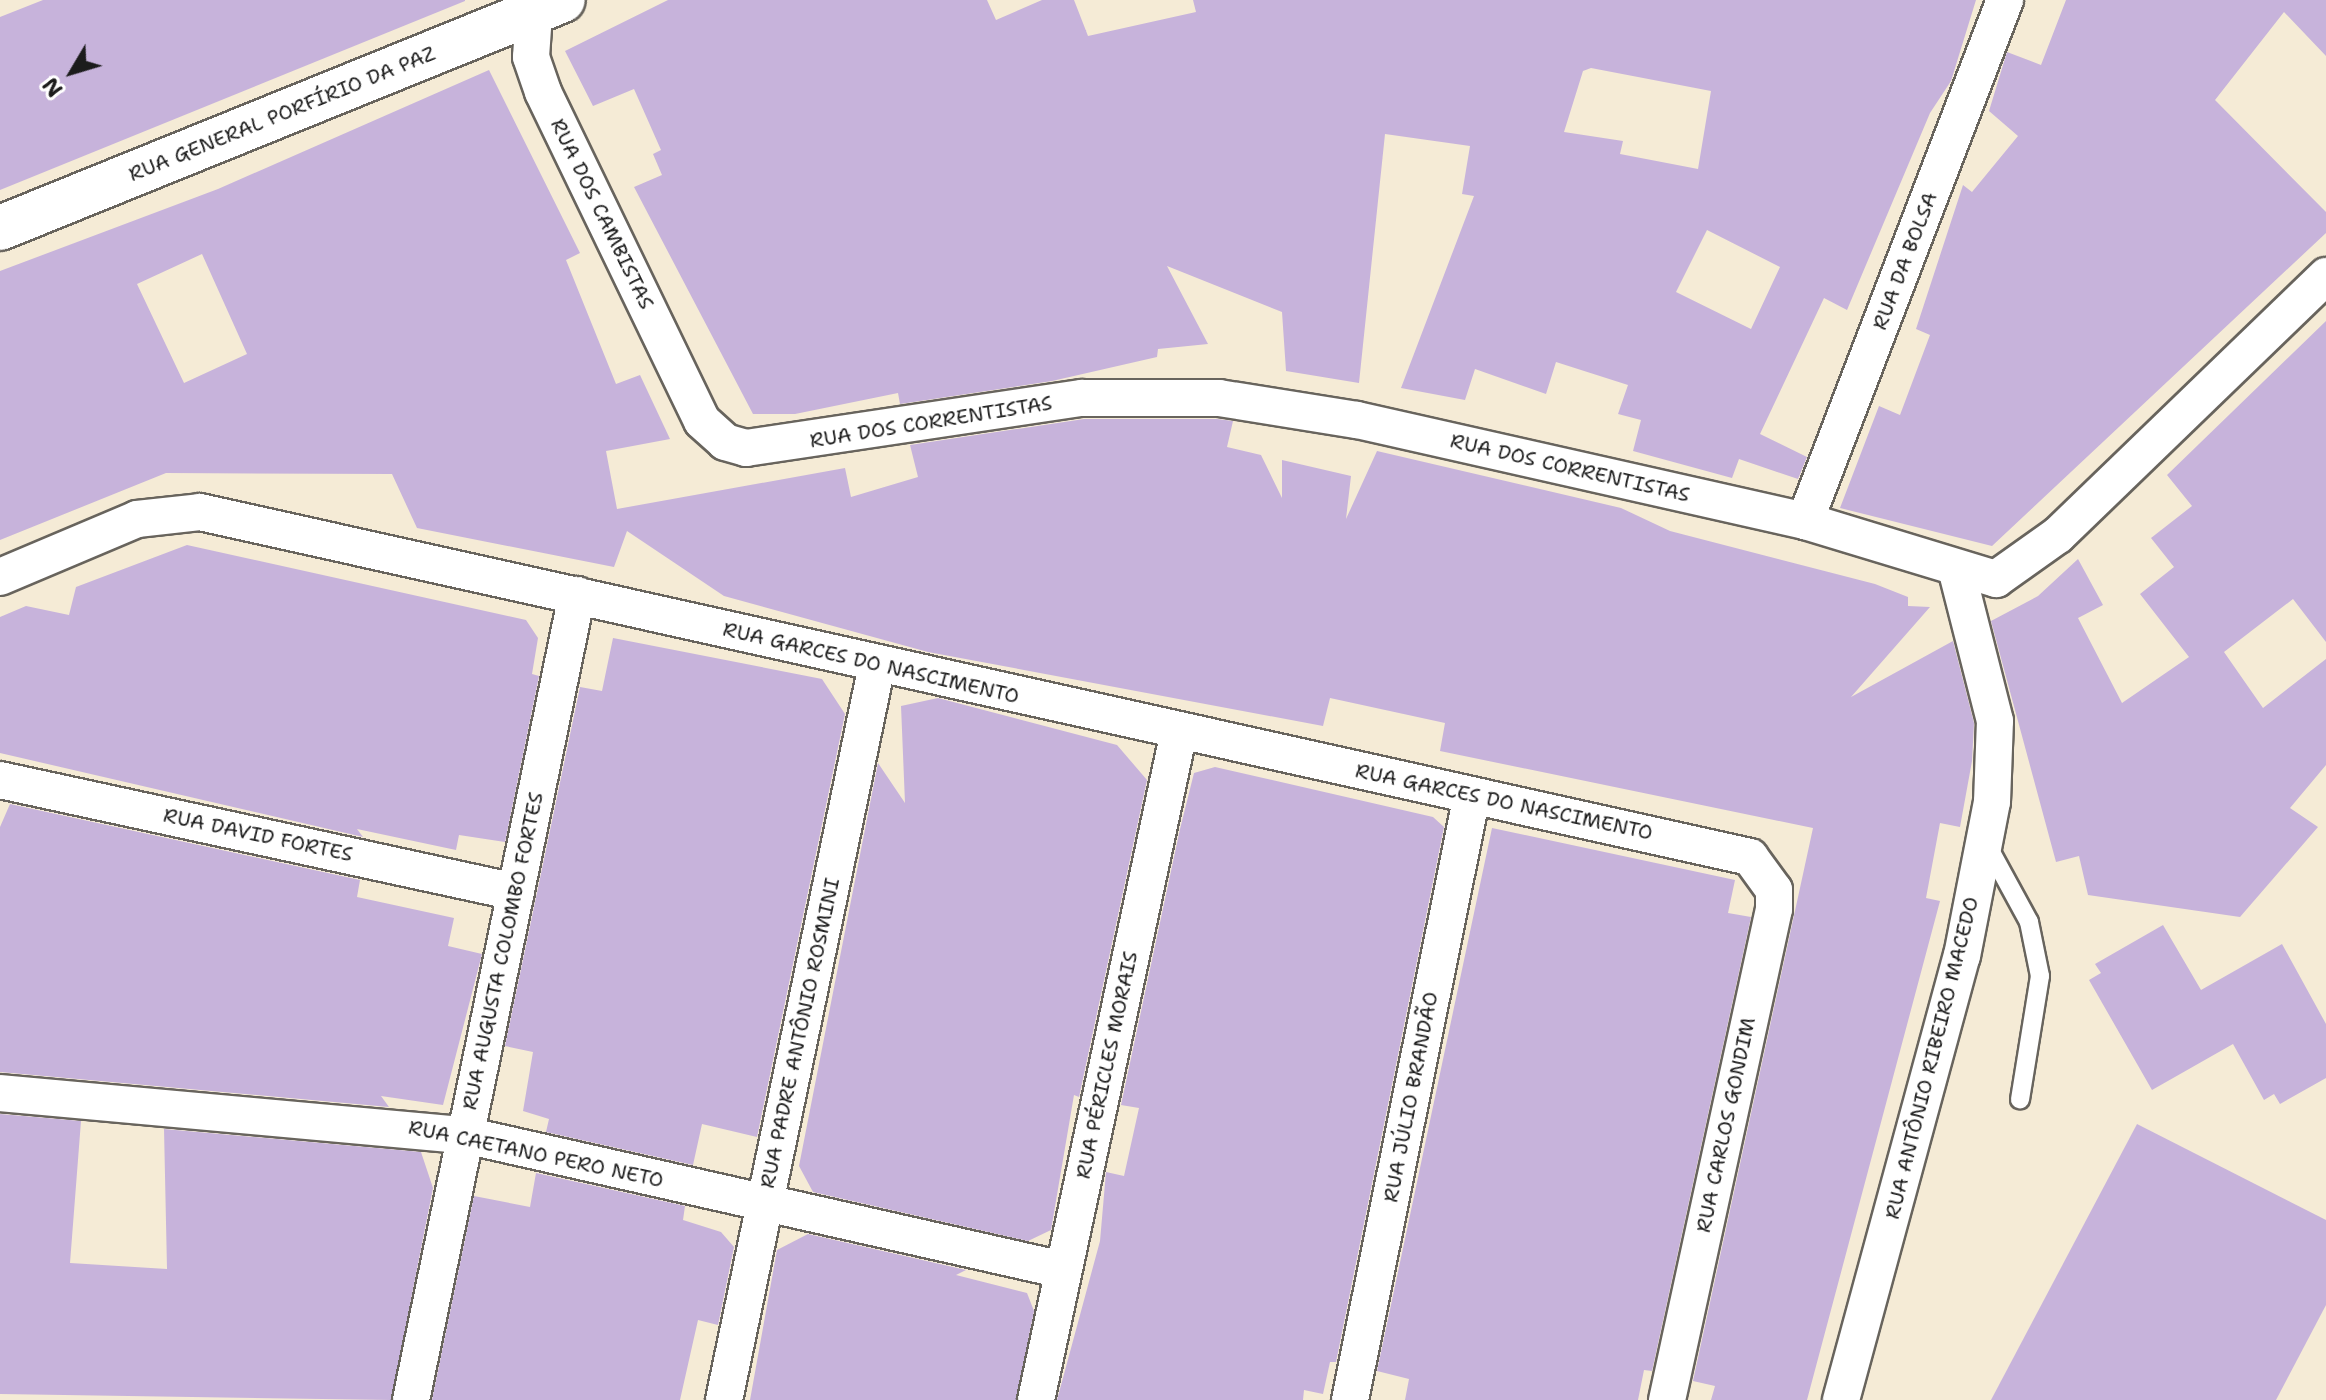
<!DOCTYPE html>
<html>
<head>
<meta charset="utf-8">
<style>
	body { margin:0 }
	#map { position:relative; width:2326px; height:1400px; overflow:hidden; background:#f5ebd6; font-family:"Shantell Sans",sans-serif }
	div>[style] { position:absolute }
	.building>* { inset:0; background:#c7b3db }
	.roads { filter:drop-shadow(2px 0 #68645d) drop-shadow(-2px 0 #68645d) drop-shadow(0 2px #68645d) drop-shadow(0 -2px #68645d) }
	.lane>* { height:18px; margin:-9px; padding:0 9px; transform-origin:9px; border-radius:9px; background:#fff }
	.street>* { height:36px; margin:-18px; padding:0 18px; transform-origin:18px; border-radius:18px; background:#fff }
	.secondary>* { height:44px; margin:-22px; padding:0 22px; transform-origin:22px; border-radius:22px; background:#fff }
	span { translate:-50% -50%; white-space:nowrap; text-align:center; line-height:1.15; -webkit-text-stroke:8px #fff; paint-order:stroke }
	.street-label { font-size:20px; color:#1c1c1c }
	.north { position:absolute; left:32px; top:32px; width:80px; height:80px; -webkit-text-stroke:6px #fff; paint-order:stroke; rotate:232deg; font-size:22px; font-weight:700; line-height:32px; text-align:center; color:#1c1c1c }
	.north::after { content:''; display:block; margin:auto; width:28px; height:36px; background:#1c1c1c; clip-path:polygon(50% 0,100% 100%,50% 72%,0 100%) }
</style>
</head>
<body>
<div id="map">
	<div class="building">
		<i style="clip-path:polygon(43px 0,465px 0,465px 1px,0 190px,0 17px)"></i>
		<i style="clip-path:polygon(evenodd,668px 0,987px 0,996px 20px,1042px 0,1074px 0,1088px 36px,1196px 12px,1193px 0,1976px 0,1951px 81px,1930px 113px,1847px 310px,1824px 298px,1760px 434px,1807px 457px,1798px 479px,1739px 459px,1732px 478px,1633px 451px,1641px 420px,1618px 414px,1628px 385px,1556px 362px,1546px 394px,1475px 369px,1465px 400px,1401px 388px,1474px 196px,1462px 194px,1470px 146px,1385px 134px,1359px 383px,1286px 371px,1282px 312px,1167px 266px,1208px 344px,1158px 349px,1157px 357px,1052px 381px,900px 404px,898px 393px,795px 414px,753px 414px,634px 187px,662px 175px,653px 154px,661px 150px,634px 89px,593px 106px,565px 51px,668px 0,1591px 68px,1711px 91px,1698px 169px,1620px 154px,1623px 141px,1564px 132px,1583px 71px,1591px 68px,668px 0,1707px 230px,1780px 267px,1751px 329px,1676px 292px,1707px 230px)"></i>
		<i style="clip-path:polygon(2066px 0,2326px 0,2326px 56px,2284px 12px,2215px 100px,2326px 212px,2326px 233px,1992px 546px,1840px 508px,1879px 406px,1900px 415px,1930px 335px,1916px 329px,1963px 185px,1972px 192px,2018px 136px,1989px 111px,2007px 52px,2041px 65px)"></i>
		<i style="clip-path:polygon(evenodd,489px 70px,580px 253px,566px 260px,616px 384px,640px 375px,670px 439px,606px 451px,617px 509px,845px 468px,851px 497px,918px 477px,910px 445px,1084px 419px,1217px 419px,1233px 421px,1227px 447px,1261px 455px,1282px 498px,1282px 460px,1351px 476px,1346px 519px,1377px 451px,1621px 508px,1670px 531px,1875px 584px,1908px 597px,1908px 606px,1930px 607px,1851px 697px,1953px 641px,1974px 723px,1972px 761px,1960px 827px,1940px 823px,1926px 898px,1940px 901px,1807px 1400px,1711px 1400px,1715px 1386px,1693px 1381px,1813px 828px,1440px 751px,1445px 723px,1330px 698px,1323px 726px,928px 652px,724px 596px,627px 531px,614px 567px,417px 528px,392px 474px,166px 473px,0 540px,0 271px,218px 189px,489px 70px,202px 254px,247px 354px,184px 383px,137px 284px,202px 254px)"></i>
		<i style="clip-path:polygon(2326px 321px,2326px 642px,2293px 599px,2224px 652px,2263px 708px,2326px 659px,2326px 765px,2290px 808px,2318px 827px,2240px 917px,2088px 895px,2079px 856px,2056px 862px,1991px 621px,2038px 596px,2078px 559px,2103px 605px,2078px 618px,2122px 703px,2189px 657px,2140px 594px,2174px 567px,2151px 538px,2192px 506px,2167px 475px)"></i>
		<i style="clip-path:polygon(187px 545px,526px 620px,538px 638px,532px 674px,539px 676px,505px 842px,459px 835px,456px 850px,357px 829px,363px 837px,0 753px,0 617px,26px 606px,69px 615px,76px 587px)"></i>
		<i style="clip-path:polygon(613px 638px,822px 679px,845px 714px,757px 1137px,702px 1124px,693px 1165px,546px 1132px,549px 1119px,523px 1111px,533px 1052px,505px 1046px,580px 687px,602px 691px)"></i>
		<i style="clip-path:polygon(938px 698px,1117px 745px,1147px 780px,1079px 1097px,1074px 1095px,1051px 1230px,1028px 1241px,813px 1192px,799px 1166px,878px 763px,905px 803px,901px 706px)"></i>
		<i style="clip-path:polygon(1215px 767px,1433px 817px,1444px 827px,1336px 1362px,1330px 1362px,1323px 1394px,1304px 1390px,1303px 1400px,1057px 1400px,1100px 1241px,1106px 1172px,1124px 1176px,1139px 1108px,1121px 1105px,1180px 829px,1194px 773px)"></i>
		<i style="clip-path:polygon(10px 804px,360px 880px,357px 897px,454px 918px,448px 946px,482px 954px,443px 1105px,381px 1096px,389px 1107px,0 1072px,0 827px)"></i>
		<i style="clip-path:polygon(1492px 828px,1735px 880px,1728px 913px,1751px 917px,1652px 1371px,1644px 1370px,1638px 1400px,1405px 1400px,1409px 1379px,1377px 1371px)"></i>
		<i style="clip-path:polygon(2163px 925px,2201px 990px,2282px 944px,2326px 1024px,2326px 1078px,2280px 1104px,2274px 1094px,2264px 1100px,2233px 1044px,2152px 1090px,2089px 980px,2101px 973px,2095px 964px)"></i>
		<i style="clip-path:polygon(0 1114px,81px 1121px,70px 1263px,167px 1269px,164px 1129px,421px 1152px,433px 1188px,391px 1400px,0 1394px)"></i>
		<i style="clip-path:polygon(2137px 1124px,2326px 1220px,2326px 1305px,2276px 1400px,1991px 1400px)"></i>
		<i style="clip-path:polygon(536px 1173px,685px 1206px,683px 1220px,721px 1232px,734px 1247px,718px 1325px,698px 1320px,680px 1400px,432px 1400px,474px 1196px,530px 1207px)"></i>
		<i style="clip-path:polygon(808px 1234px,966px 1270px,956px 1275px,1027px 1293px,1034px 1311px,1016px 1400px,750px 1400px,777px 1250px)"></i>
	</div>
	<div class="roads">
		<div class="lane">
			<i style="left:1986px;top:843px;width:90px;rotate:61.4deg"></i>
			<i style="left:2029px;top:922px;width:55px;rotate:78.5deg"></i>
			<i style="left:2040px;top:976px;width:125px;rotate:99.2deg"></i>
		</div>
		<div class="street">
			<i style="left:535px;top:0;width:57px;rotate:94deg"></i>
			<i style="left:531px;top:57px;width:37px;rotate:71deg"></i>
			<i style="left:543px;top:92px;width:365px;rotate:64.2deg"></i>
			<i style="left:702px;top:421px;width:31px;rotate:42deg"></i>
			<i style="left:725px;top:442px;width:22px;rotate:16deg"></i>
			<i style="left:746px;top:448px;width:340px;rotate:-8.5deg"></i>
			<i style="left:1082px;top:398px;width:137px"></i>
			<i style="left:1219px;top:398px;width:140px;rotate:9.1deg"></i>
			<i style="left:1357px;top:420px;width:459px;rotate:12.7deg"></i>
			<i style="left:1805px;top:521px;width:200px;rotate:16.9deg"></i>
			<i style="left:1996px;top:579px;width:76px;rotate:-35.4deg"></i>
			<i style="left:2058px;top:535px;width:373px;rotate:-44deg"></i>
			<i style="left:1805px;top:521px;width:558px;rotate:-69deg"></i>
			<i style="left:0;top:577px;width:149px;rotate:-22.9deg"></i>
			<i style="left:137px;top:519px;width:63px;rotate:-6.3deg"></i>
			<i style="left:200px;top:512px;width:1588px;rotate:12.55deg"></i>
			<i style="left:1750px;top:857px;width:41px;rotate:54deg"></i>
			<i style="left:1774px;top:890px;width:19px;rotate:90deg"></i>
			<i style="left:1774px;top:909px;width:503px;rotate:102.29deg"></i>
			<i style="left:0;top:780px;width:528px;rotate:12.25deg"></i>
			<i style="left:0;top:1093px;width:467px;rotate:5.2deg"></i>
			<i style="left:465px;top:1135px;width:613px;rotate:12.72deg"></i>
			<i style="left:411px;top:1400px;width:822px;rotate:-78.35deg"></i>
			<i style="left:724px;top:1400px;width:751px;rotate:-78.24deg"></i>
			<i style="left:1036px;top:1400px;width:684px;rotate:-77.93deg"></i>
			<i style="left:1350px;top:1400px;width:617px;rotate:-78.6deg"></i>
			<i style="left:1841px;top:1400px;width:460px;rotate:-74.8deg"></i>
			<i style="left:1962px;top:956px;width:157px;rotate:-79deg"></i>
			<i style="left:1992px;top:802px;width:81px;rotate:-87.9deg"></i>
			<i style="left:1995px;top:721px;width:154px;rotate:-104.3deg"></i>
		</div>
		<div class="secondary">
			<i style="left:0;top:228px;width:607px;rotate:-22.05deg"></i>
		</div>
	</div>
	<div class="street-label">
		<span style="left:282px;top:114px;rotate:-22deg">RUA GENERAL PORFÍRIO DA PAZ</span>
		<span style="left:602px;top:214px;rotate:64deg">RUA DOS CAMBISTAS</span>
		<span style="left:1905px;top:261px;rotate:-69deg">RUA DA BOLSA</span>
		<span style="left:931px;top:422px;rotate:-9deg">RUA DOS CORRENTISTAS</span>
		<span style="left:1570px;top:468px;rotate:13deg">RUA DOS CORRENTISTAS</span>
		<span style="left:871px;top:663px;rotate:13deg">RUA GARCES DO NASCIMENTO</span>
		<span style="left:1504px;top:802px;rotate:12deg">RUA GARCES DO NASCIMENTO</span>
		<span style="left:258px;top:835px;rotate:12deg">RUA DAVID FORTES</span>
		<span style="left:503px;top:951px;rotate:-78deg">RUA AUGUSTA COLOMBO FORTES</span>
		<span style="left:800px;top:1033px;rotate:-78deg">RUA PADRE ANTÔNIO ROSMINI</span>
		<span style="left:1932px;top:1058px;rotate:-76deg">RUA ANTÔNIO RIBEIRO MACEDO</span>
		<span style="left:1107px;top:1065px;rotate:-78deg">RUA PÉRICLES MORAIS</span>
		<span style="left:1411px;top:1097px;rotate:-79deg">RUA JÚLIO BRANDÃO</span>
		<span style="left:1726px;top:1125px;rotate:-78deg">RUA CARLOS GONDIM</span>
		<span style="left:536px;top:1154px;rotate:12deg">RUA CAETANO PERO NETO</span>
	</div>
	<div class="north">N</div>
</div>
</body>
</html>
